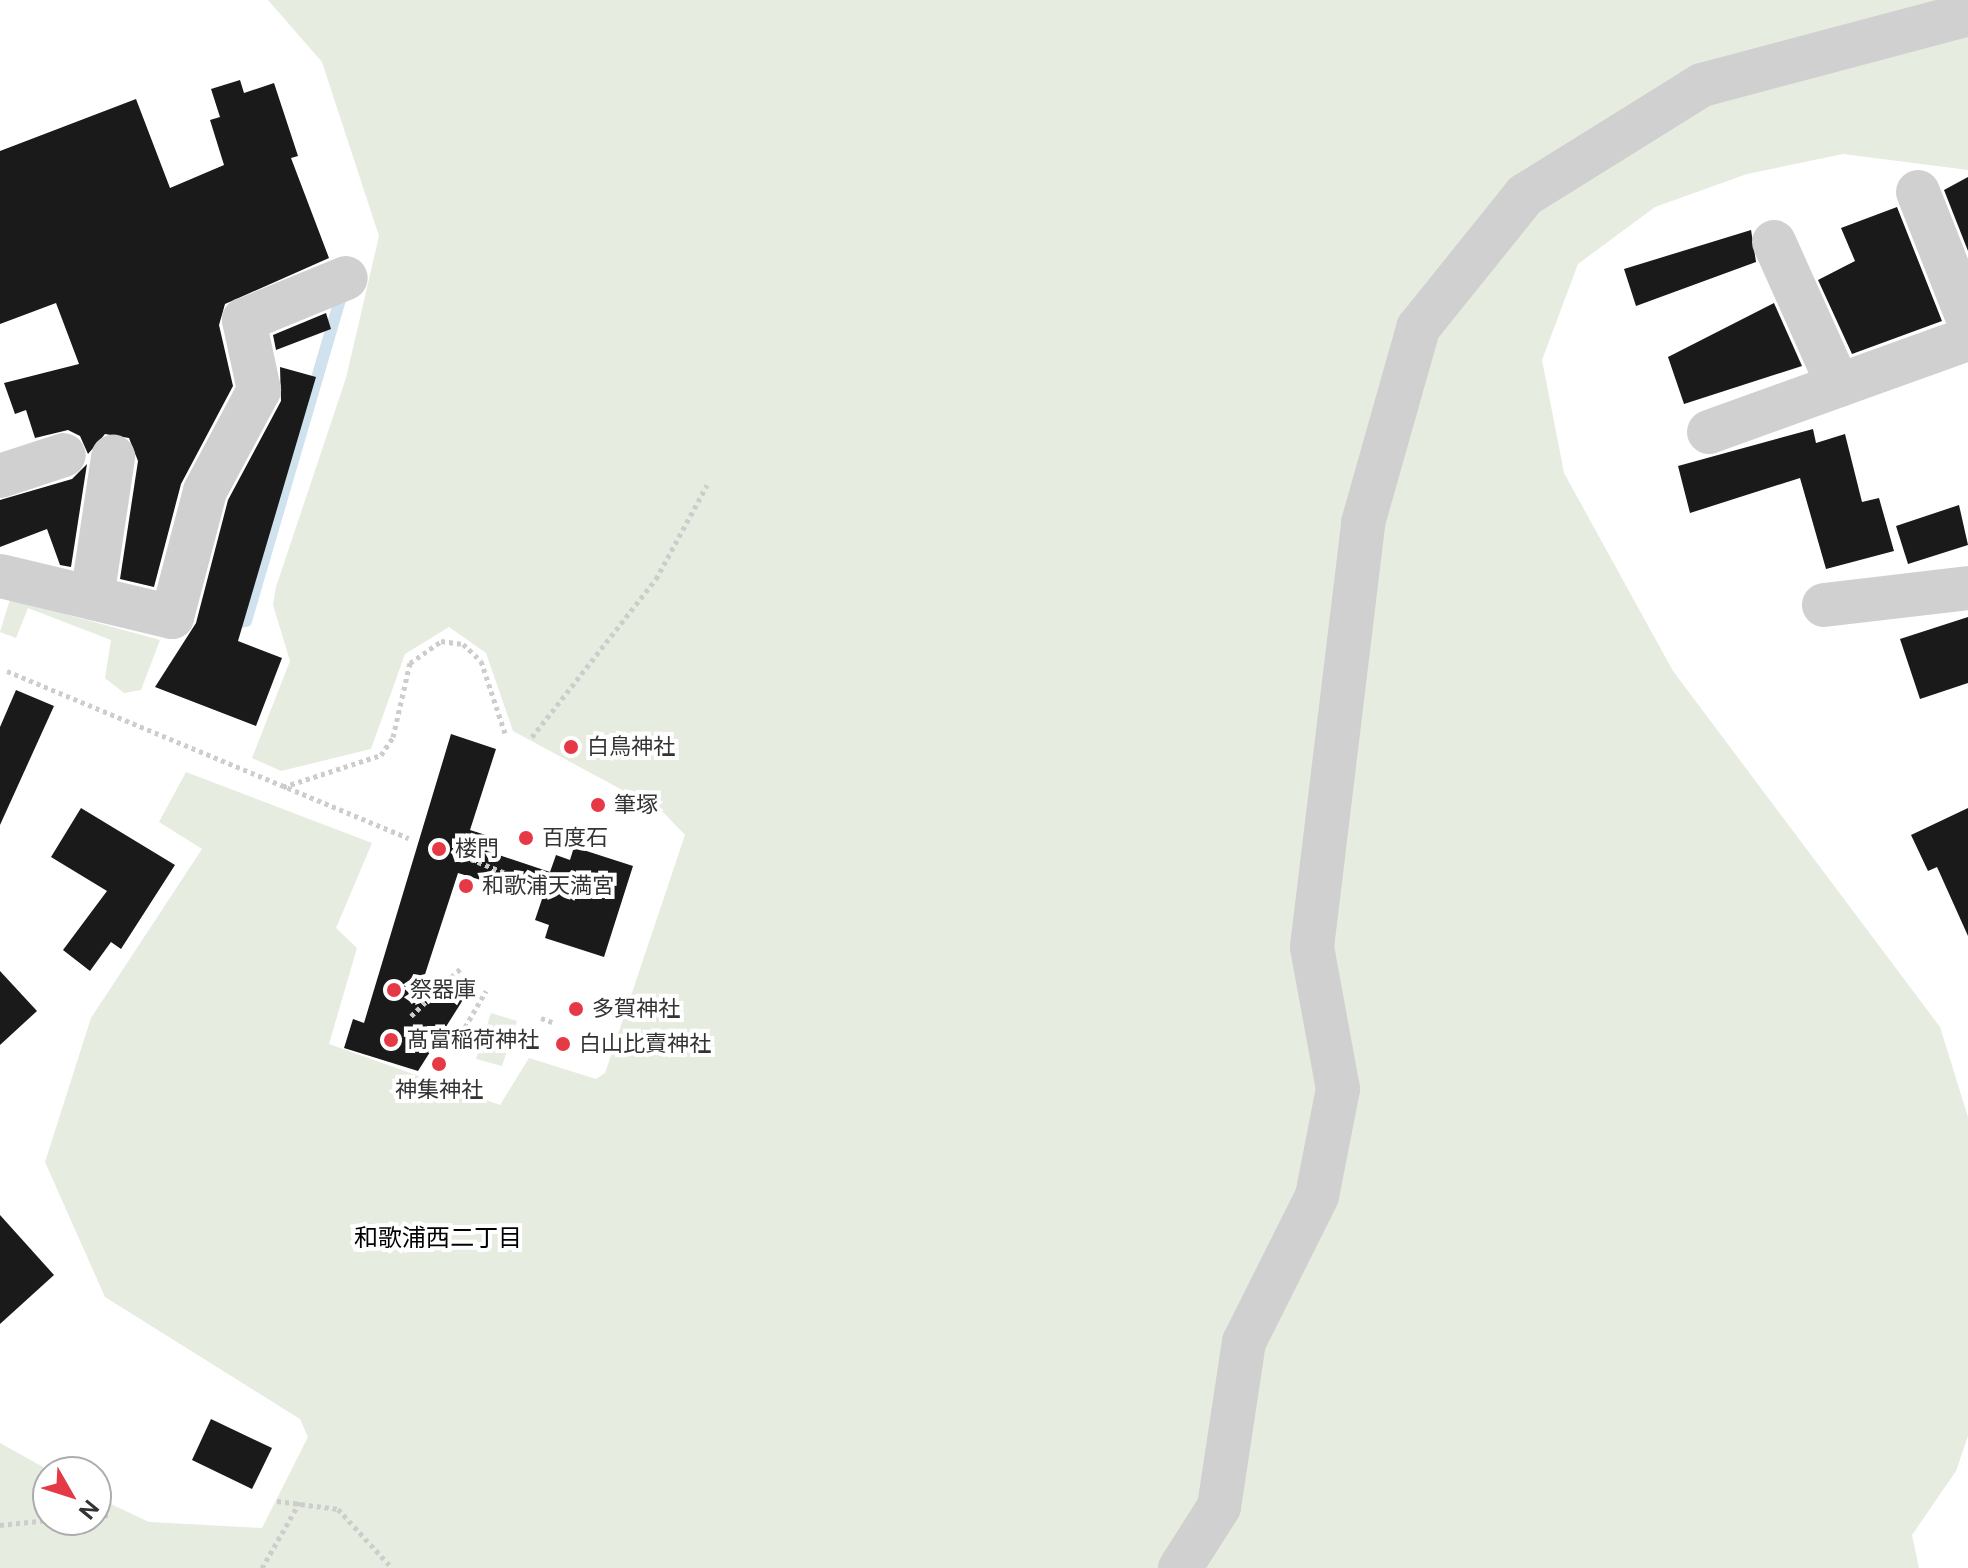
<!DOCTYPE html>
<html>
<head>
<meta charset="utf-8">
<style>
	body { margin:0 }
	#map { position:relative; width:1968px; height:1568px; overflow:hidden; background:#fff; font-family:"Public Sans","Noto Sans JP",sans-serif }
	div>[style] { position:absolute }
	.green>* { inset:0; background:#e6ecdf }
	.stream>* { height:12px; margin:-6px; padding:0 6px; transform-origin:6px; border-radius:6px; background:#cfe2ee }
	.building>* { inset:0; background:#1a1a1a }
	.path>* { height:5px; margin-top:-2.5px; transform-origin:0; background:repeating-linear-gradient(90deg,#cdcdcd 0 4px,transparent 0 8px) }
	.minor>* { height:44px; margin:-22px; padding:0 22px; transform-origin:22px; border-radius:22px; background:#d0d0d0 }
	.dots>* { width:22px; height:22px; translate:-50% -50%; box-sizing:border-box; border:4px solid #fff; border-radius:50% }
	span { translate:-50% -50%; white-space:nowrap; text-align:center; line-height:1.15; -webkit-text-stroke:8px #fff; paint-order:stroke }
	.poi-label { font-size:22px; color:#333 }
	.left { translate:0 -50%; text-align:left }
	.neighbourhood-label { font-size:24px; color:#000 }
	.north { position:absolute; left:32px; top:1456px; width:80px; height:80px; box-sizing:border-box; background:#fff; border:2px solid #adadad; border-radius:50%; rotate:129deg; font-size:22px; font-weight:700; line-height:32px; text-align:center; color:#333 }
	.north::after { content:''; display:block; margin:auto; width:28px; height:36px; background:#e63946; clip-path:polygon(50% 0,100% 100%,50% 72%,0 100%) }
</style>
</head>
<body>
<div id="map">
	<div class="green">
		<i style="clip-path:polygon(268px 0,1968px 0,1968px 170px,1843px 154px,1747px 174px,1655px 207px,1578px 264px,1542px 360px,1564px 473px,1673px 671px,1940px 1027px,1968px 1117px,1968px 1436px,1956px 1471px,1912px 1535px,1919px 1568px,0 1568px,0 1443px,52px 1472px,48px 1520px,96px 1520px,96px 1497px,149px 1522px,262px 1528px,308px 1437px,300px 1419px,105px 1297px,45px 1162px,91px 1018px,202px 849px,159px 822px,186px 772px,372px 843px,336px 928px,357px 948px,329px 1044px,500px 1105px,529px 1058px,596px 1079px,605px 1073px,685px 835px,663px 812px,513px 731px,486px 653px,449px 627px,405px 654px,371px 749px,281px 771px,252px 758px,290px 661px,273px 605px,276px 587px,346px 378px,379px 236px,322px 62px)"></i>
		<i style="clip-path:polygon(10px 599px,160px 640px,141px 690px,124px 693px,105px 678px,111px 640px,28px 608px,16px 638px,0 632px)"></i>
		<i style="clip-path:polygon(491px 1013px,517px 1021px,502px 1066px,476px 1059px)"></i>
	</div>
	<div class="stream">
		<i style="left:228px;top:625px;width:18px;rotate:-13deg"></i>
		<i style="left:246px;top:621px;width:338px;rotate:-73.7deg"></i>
	</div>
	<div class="building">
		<i style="clip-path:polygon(240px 80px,244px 93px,274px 83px,298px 156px,291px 158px,329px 258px,225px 304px,219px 325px,233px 386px,181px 484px,154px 587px,120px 579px,138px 461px,129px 438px,105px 434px,88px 454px,80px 436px,68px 430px,35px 438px,26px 410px,15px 414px,4px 383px,79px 364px,56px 303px,0 324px,0 151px,136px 99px,170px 188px,224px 165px,210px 120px,220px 117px,211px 89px)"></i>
		<i style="clip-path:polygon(1968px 177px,1968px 251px,1944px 190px)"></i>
		<i style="clip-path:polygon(1897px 207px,1942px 321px,1852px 354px,1818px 280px,1855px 261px,1841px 228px)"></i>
		<i style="clip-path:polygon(1751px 230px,1756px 262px,1636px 306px,1624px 269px)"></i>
		<i style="clip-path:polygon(1774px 303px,1802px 366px,1684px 404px,1668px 357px)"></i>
		<i style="clip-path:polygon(326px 313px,331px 329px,276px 350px,273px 335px)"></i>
		<i style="clip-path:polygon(280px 367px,316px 377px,238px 641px,282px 658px,256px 726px,155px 687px,196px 623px,228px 500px,281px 401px)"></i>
		<i style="clip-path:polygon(1813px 429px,1816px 443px,1845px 434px,1862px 502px,1879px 498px,1894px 551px,1826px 569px,1800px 478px,1690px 513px,1678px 466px)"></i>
		<i style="clip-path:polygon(87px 464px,71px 567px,60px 565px,47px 529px,0 547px,0 500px,72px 479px)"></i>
		<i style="clip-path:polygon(1959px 505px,1968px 545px,1908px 564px,1896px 526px)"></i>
		<i style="clip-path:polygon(1968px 617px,1968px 683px,1920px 699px,1900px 639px)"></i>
		<i style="clip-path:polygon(16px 690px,54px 706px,0 825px,0 727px)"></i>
		<i style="clip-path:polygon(451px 734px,496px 749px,470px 830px,492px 837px,487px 851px,550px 872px,556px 855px,570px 860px,574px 847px,633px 866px,604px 957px,545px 938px,549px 925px,535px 920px,542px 899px,458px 873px,415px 1005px,473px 984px,418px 1071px,344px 1048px,353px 1019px,364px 1023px)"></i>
		<i style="clip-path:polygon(81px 808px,175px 865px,121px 949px,111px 942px,90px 971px,63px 950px,107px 891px,51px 857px)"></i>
		<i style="clip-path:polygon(1968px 808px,1968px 936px,1937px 867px,1928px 871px,1911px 835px)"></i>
		<i style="clip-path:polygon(0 971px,37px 1011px,0 1045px)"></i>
		<i style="clip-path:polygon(0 1215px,54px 1275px,0 1324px)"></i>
		<i style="clip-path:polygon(211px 1419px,272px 1448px,252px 1489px,192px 1460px)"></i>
	</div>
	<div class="path">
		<i style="left:7px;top:671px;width:435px;rotate:22.6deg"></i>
		<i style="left:532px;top:737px;width:201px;rotate:-51.9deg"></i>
		<i style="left:656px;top:579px;width:107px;rotate:-61.5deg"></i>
		<i style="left:283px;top:787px;width:103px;rotate:-18.1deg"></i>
		<i style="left:381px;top:755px;width:22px;rotate:-56deg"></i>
		<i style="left:393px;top:737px;width:76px;rotate:-77.1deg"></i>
		<i style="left:410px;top:663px;width:38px;rotate:-35deg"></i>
		<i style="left:441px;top:641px;width:22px;rotate:8deg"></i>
		<i style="left:463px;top:644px;width:25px;rotate:43deg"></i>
		<i style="left:481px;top:661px;width:76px;rotate:71.6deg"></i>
		<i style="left:463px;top:856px;width:48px;rotate:21.8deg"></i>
		<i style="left:411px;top:1016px;width:72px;rotate:-43.9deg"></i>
		<i style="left:541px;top:1018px;width:12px;rotate:20deg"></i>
		<i style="left:438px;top:1030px;width:4px;rotate:-56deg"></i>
		<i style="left:406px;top:1037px;width:3px;rotate:-72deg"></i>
		<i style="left:457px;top:1041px;width:58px;rotate:-59.9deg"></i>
		<i style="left:453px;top:1051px;width:2px;rotate:-90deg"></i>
		<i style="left:277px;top:1501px;width:62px;rotate:7.5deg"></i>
		<i style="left:338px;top:1509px;width:80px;rotate:47.5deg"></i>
		<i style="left:96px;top:1516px;width:12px;rotate:-5deg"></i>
		<i style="left:0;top:1525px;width:48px;rotate:-5.9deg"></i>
		<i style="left:262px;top:1568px;width:78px;rotate:-60.2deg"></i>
	</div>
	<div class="minor">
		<i style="left:1918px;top:192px;width:136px;rotate:68.5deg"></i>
		<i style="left:1774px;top:242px;width:157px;rotate:65.9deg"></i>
		<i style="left:1709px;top:432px;width:275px;rotate:-19.8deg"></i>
		<i style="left:0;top:476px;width:67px;rotate:-18.2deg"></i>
		<i style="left:0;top:576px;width:177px;rotate:13.4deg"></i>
		<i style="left:172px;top:617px;width:130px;rotate:-75.3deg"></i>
		<i style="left:205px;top:491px;width:115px;rotate:-61.9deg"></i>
		<i style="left:259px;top:390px;width:72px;rotate:-102.1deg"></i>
		<i style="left:244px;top:320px;width:110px;rotate:-22.4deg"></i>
		<i style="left:92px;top:598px;width:143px;rotate:-81.5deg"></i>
		<i style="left:1824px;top:605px;width:145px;rotate:-6.7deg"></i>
		<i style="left:1180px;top:1568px;width:72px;rotate:-57.4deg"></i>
		<i style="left:1219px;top:1507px;width:167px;rotate:-81.4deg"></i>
		<i style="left:1244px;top:1342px;width:163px;rotate:-63.4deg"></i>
		<i style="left:1317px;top:1196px;width:109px;rotate:-78.9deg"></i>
		<i style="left:1338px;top:1089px;width:144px;rotate:-100.4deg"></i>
		<i style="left:1312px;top:947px;width:427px;rotate:-83.1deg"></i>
		<i style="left:1363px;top:523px;width:203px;rotate:-74.2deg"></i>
		<i style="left:1418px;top:328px;width:171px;rotate:-51.2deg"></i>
		<i style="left:1525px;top:195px;width:208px;rotate:-31.9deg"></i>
		<i style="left:1702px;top:85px;width:275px;rotate:-14.9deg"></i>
	</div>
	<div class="dots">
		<i style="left:571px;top:747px;background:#e63946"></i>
		<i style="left:598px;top:805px;background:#e63946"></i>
		<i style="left:526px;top:838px;background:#e63946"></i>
		<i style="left:439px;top:849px;background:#e63946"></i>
		<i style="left:466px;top:886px;background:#e63946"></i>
		<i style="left:394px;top:990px;background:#e63946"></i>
		<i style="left:576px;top:1009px;background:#e63946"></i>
		<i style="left:391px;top:1040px;background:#e63946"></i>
		<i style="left:563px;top:1044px;background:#e63946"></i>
		<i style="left:439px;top:1064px;background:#e63946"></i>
	</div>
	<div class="poi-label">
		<span class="left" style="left:587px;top:747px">白鳥神社</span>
		<span class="left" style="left:614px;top:805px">筆塚</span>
		<span class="left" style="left:542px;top:838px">百度石</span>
		<span class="left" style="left:455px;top:849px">楼門</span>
		<span class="left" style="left:482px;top:886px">和歌浦天満宮</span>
		<span class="left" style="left:410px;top:990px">祭器庫</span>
		<span class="left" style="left:592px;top:1009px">多賀神社</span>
		<span class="left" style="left:407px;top:1040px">髙富稲荷神社</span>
		<span class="left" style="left:579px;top:1044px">白山比賣神社</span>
		<span style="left:439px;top:1090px">神集神社</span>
	</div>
	<div class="neighbourhood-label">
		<span style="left:438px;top:1238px">和歌浦西二丁目</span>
	</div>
	<div class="north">N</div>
</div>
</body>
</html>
